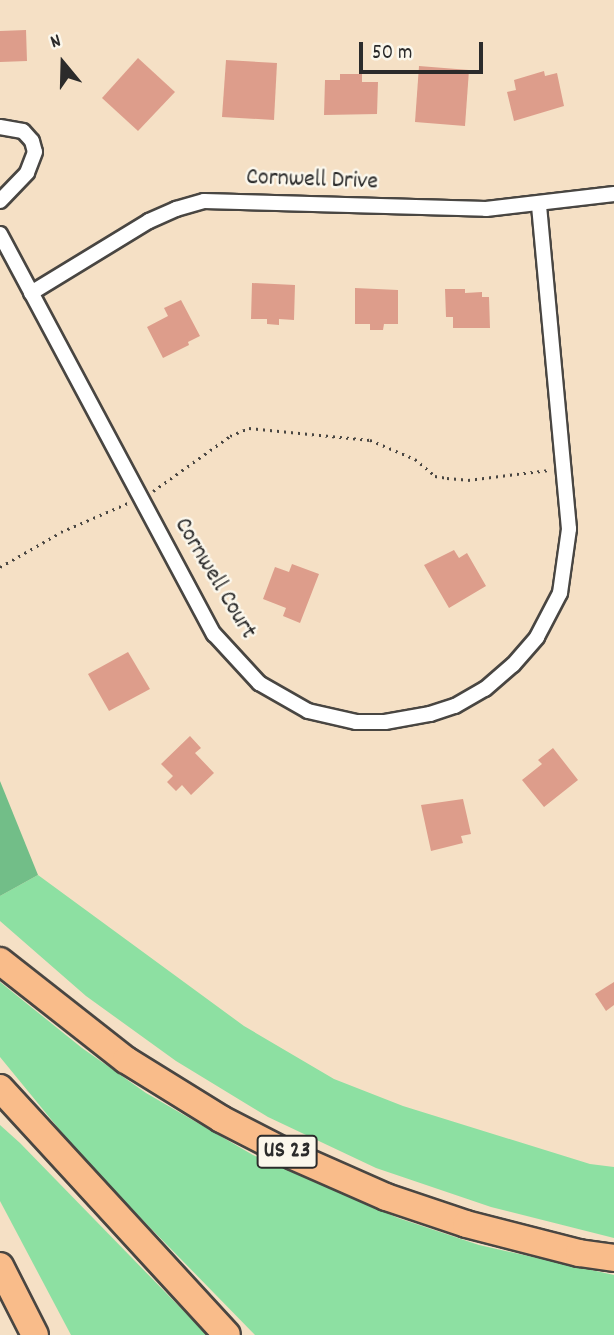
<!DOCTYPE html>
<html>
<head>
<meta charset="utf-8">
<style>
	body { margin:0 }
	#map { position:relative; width:614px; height:1335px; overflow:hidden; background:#f5e0c5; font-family:Dekko,sans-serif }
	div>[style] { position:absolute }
	.green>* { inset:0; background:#8de0a2 }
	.forest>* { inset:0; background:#72be88 }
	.building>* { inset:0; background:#dd9d8b }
	.path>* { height:2.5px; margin-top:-1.25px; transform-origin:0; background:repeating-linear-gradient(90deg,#494642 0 2px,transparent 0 7px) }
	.roads { filter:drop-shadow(2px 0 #494642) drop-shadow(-2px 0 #494642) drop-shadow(0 2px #494642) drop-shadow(0 -2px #494642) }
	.street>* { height:14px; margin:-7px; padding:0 7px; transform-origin:7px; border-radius:7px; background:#fff }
	.highway>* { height:26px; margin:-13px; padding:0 13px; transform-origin:13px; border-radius:13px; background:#f9bc8a }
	span { translate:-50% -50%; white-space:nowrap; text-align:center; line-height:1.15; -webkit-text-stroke:5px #fbf7ec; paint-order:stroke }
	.shield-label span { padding:2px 5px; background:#fbf7ec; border:2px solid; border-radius:5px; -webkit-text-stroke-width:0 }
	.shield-label { font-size:23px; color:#2b2b2b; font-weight:700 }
	.street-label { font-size:24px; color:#2b2b2b }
	.north { position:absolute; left:28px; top:28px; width:70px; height:70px; -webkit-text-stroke:5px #fbf7ec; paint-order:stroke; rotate:341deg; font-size:19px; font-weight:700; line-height:28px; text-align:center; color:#2b2b2b }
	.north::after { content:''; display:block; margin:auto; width:24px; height:32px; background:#2b2b2b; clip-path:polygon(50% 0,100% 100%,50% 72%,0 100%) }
	.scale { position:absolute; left:359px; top:42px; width:124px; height:32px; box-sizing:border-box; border:4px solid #2b2b2b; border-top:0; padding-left:9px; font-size:21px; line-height:24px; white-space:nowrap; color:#2b2b2b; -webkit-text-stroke:5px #fbf7ec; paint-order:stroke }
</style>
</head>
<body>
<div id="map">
	<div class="green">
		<i style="clip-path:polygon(38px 875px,244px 1026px,334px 1079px,403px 1106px,590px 1164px,614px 1167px,614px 1238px,491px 1207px,376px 1168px,268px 1117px,176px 1061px,86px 996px,0 921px,0 896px)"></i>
		<i style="clip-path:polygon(0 982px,82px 1048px,146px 1093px,253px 1155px,398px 1218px,479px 1245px,614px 1275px,614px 1335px,255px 1335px,86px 1162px,0 1057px)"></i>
		<i style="clip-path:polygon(0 1125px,20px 1143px,207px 1335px,71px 1335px,0 1201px)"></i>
	</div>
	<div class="forest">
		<i style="clip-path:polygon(0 781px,38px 875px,0 896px)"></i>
	</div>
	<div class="building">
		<i style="clip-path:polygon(26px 30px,27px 61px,0 62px,0 31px)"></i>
		<i style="clip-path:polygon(138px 58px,175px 92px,138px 131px,102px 98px)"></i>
		<i style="clip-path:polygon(226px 60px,277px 63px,274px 120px,222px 117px)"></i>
		<i style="clip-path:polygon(419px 66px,469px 70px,465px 126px,415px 122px)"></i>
		<i style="clip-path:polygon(544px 71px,545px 76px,557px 73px,564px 106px,514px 121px,507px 92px,516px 90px,514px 80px)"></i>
		<i style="clip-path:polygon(340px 74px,362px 74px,362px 82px,378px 82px,377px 114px,324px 115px,325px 80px,340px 80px)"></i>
		<i style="clip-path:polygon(252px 283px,295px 285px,294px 320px,279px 319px,279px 325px,267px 324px,267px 319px,251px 319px)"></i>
		<i style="clip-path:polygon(355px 288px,398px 290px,398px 324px,384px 324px,383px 330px,370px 330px,370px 324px,355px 324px)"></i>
		<i style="clip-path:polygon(445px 289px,465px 289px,465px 293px,482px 292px,482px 297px,489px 297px,490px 328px,453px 328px,453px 317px,446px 317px)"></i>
		<i style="clip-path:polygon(181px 300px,200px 336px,188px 342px,189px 345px,163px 358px,147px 327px,168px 316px,164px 308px)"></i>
		<i style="clip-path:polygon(454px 550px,459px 558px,467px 553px,486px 586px,449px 608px,424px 565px)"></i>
		<i style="clip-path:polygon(292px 564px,319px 574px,300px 623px,283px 616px,286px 608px,263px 599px,275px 567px,289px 572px)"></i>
		<i style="clip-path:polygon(128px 652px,150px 689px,109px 711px,88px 674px)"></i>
		<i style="clip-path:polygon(190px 736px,201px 748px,195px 753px,214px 773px,191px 795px,182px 785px,176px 791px,167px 782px,173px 776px,161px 764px)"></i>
		<i style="clip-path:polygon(553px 748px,578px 780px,544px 807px,522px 780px,542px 764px,538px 760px)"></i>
		<i style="clip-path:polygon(463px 799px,471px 834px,461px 836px,463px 843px,431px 851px,421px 805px)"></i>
		<i style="clip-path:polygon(614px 982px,614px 1005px,606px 1011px,595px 994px)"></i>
	</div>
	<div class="path">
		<i style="left:153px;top:491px;width:95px;rotate:-35.5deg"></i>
		<i style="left:230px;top:436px;width:21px;rotate:-23deg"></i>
		<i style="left:249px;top:428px;width:122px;rotate:5.7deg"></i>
		<i style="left:370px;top:440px;width:49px;rotate:22.9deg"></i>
		<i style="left:415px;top:459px;width:26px;rotate:40deg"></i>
		<i style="left:435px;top:476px;width:12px;rotate:9deg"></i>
		<i style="left:447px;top:478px;width:21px;rotate:5deg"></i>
		<i style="left:468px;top:480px;width:82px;rotate:-7deg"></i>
		<i style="left:0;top:567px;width:70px;rotate:-29.8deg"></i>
		<i style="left:61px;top:532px;width:73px;rotate:-23.4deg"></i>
	</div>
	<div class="roads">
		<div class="street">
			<i style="left:0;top:127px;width:23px;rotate:10deg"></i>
			<i style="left:23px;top:131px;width:13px;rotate:48deg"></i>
			<i style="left:32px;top:141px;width:11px;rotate:75deg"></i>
			<i style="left:35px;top:152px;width:22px;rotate:111deg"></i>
			<i style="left:27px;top:173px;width:39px;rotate:134deg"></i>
			<i style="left:0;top:234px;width:454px;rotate:61.9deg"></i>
			<i style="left:214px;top:634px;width:67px;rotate:47.4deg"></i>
			<i style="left:259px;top:683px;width:56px;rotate:29.7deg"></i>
			<i style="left:308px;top:711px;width:49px;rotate:12.9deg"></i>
			<i style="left:356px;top:722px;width:29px"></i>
			<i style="left:385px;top:722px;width:46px;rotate:-10.1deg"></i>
			<i style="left:430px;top:714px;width:26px;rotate:-18deg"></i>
			<i style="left:455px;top:706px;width:34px;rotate:-30deg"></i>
			<i style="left:485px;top:689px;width:37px;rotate:-41deg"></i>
			<i style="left:513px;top:665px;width:37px;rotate:-49deg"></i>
			<i style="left:537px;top:637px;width:50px;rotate:-62.4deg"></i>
			<i style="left:560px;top:593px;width:65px;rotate:-82deg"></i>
			<i style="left:569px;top:529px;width:325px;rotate:-95.3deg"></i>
			<i style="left:31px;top:293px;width:138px;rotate:-31.4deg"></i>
			<i style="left:149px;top:221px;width:30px;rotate:-24deg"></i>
			<i style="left:176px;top:209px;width:29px;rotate:-16deg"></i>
			<i style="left:204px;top:201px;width:282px;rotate:1.6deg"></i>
			<i style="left:486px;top:209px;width:129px;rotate:-6.7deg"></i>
		</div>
		<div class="highway">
			<i style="left:0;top:961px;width:160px;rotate:38.2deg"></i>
			<i style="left:126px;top:1060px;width:112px;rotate:31.8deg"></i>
			<i style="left:221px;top:1119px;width:81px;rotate:27.2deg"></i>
			<i style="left:293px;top:1156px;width:102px;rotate:23.8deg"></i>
			<i style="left:386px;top:1197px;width:84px;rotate:18.6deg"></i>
			<i style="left:466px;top:1224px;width:117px;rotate:14.4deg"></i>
			<i style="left:579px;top:1253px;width:35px;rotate:8deg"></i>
			<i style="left:0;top:1088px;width:335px;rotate:47.4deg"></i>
			<i style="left:0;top:1266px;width:77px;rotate:63.1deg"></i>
		</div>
	</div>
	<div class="shield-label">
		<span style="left:287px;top:1152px">US 23</span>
	</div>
	<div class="street-label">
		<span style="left:312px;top:181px;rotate:2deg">Cornwell Drive</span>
		<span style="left:214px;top:579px;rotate:59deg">Cornwell Court</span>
	</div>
	<div class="north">N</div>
	<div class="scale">50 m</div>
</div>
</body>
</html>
